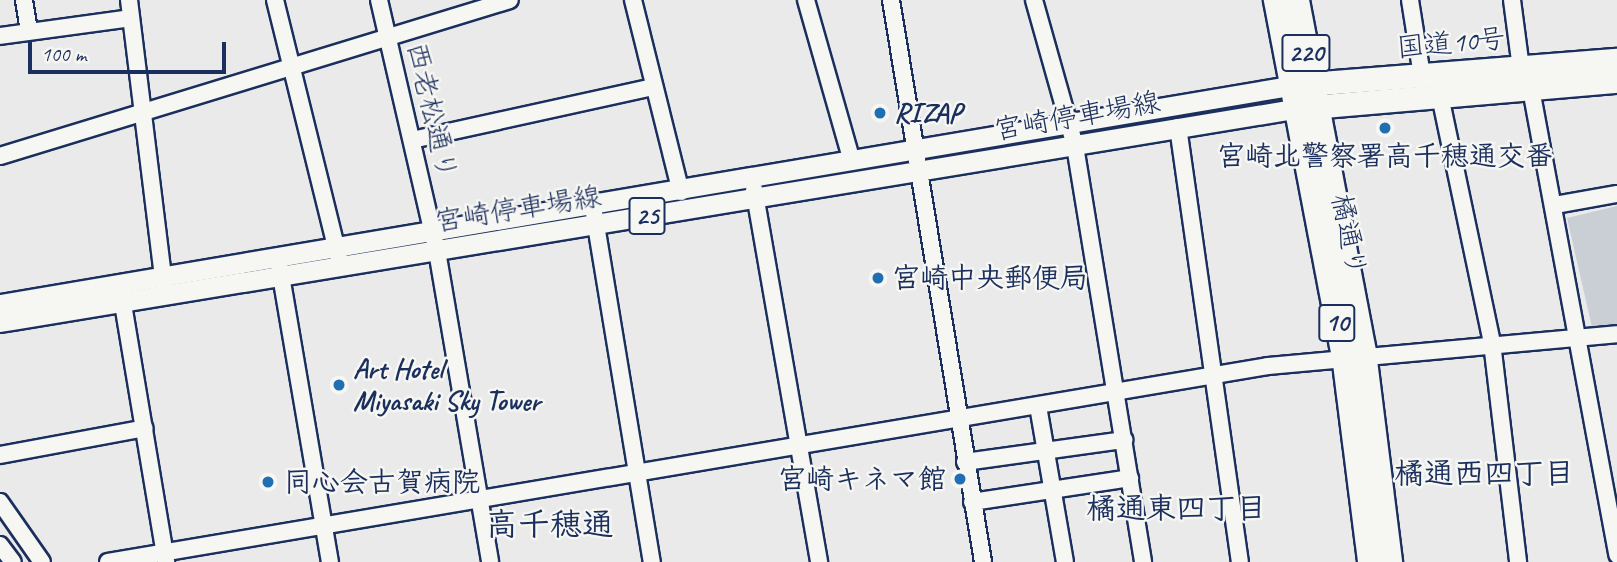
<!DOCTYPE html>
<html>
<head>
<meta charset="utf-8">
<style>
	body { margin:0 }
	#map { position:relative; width:1617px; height:562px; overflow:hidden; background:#e9eae9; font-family:Caveat,"Klee One",sans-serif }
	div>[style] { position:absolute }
	.green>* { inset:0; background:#caced5 }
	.roads { filter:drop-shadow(2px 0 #1b2f5e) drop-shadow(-2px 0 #1b2f5e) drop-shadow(0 2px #1b2f5e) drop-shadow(0 -2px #1b2f5e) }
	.minor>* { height:16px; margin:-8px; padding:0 8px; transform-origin:8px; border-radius:8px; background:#f6f6f2 }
	.major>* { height:19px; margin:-9.5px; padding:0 9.5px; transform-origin:9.5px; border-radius:9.5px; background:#f6f6f2 }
	.highway>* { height:23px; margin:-11.5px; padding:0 11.5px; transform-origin:11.5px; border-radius:11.5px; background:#f6f6f2 }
	.dots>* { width:19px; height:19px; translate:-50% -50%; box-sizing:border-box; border:4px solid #f6f6f2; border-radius:50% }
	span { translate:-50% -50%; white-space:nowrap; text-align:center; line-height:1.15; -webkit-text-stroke:5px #f6f6f2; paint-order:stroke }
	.shield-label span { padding:2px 5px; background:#f6f6f2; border:2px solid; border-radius:5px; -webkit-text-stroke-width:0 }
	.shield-label { font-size:26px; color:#1b2f5e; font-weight:700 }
	.street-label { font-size:28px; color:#1b2f5e }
	.poi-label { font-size:28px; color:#1b2f5e; font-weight:700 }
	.left { translate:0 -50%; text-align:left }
	.right { translate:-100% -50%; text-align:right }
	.neighbourhood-label { font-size:30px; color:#1b2f5e; font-weight:700 }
	.quarter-label { font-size:32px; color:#1b2f5e; font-weight:700 }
	.scale { position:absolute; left:28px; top:42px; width:198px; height:32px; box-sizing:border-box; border:4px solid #1b2f5e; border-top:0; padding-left:9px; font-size:21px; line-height:24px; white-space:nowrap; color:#1b2f5e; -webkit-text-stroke:5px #f6f6f2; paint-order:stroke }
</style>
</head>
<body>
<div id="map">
	<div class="green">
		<i style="clip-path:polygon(1617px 206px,1617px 325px,1592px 327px,1567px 218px)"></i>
	</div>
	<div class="roads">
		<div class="minor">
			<i style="left:24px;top:0;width:32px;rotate:81deg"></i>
			<i style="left:129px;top:0;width:289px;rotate:83deg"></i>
			<i style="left:275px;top:0;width:266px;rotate:76.1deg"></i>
			<i style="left:379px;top:0;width:258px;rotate:77deg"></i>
			<i style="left:437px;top:251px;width:315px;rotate:80.3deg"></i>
			<i style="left:633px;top:0;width:198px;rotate:76deg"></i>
			<i style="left:806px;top:0;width:168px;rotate:74.1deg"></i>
			<i style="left:891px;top:0;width:569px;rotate:80.7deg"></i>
			<i style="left:1034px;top:0;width:152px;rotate:74.3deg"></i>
			<i style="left:1075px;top:146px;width:422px;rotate:80.7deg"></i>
			<i style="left:1410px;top:0;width:77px;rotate:81deg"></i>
			<i style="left:1512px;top:0;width:69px;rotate:82.5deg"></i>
			<i style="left:0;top:36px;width:132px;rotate:-7.8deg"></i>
			<i style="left:1531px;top:89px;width:474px;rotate:79.5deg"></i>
			<i style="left:1440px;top:96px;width:252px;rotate:78.1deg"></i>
			<i style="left:1492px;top:343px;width:221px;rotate:83.2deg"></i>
			<i style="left:1178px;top:127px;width:439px;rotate:81.9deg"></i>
			<i style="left:412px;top:140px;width:248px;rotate:-12.4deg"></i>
			<i style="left:0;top:156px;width:533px;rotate:-17.01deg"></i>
			<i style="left:754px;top:189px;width:379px;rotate:80.1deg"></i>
			<i style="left:1555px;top:205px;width:63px;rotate:-10.1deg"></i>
			<i style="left:593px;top:207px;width:360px;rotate:80.6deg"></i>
			<i style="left:279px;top:264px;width:302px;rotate:80.3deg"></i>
			<i style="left:121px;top:292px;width:274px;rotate:80.5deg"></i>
			<i style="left:1038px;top:406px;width:158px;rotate:80.2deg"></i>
			<i style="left:0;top:455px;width:147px;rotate:-10.5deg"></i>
			<i style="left:965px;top:462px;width:161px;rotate:-7.9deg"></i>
			<i style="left:0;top:502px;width:73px;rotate:55deg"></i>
			<i style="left:972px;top:502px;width:160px;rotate:-8.6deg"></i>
			<i style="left:0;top:545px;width:21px;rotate:53deg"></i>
			<i style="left:108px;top:562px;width:1176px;rotate:-9.59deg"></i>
			<i style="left:1268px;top:366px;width:350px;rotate:-5.2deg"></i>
		</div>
		<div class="major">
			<i style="left:0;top:304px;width:1307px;rotate:-9.6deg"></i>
			<i style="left:0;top:322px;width:1310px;rotate:-9.35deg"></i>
		</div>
		<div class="highway">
			<i style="left:1275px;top:0;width:361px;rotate:79.2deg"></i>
			<i style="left:1343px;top:355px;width:209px;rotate:82.8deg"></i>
			<i style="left:1297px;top:0;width:358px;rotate:79.2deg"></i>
			<i style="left:1364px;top:352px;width:212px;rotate:82.9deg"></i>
			<i style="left:1296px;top:85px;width:322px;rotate:-4.5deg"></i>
			<i style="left:1300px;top:108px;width:318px;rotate:-4.9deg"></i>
		</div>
	</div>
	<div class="dots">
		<i style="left:880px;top:113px;background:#1f6fb2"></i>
		<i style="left:1385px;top:128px;background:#1f6fb2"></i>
		<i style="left:878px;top:278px;background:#1f6fb2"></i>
		<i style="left:339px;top:385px;background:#1f6fb2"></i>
		<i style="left:960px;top:479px;background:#1f6fb2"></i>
		<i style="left:268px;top:482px;background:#1f6fb2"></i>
	</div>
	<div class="shield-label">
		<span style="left:1306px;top:53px">220</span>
		<span style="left:647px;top:216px">25</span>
		<span style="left:1337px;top:323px">10</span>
	</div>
	<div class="street-label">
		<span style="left:1451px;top:43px;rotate:-5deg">国道10号</span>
		<span style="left:432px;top:111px;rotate:77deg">西老松通り</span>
		<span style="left:1077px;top:116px;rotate:-10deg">宮崎停車場線</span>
		<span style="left:518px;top:209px;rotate:-9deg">宮崎停車場線</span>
		<span style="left:1349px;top:235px;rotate:79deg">橘通り</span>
	</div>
	<div class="poi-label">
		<span class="left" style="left:894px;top:113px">RIZAP</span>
		<span style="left:1385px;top:156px">宮崎北警察署高千穂通交番</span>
		<span class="left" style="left:892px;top:278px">宮崎中央郵便局</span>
		<span class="left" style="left:353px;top:385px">Art Hotel<br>Miyasaki Sky Tower</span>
		<span class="right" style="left:946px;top:479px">宮崎キネマ館</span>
		<span class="left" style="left:284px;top:482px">同心会古賀病院</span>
	</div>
	<div class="neighbourhood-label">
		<span style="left:1484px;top:473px">橘通西四丁目</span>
		<span style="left:1176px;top:508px">橘通東四丁目</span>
	</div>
	<div class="quarter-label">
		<span style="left:550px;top:525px">高千穂通</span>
	</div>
	<div class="scale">100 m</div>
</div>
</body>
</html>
